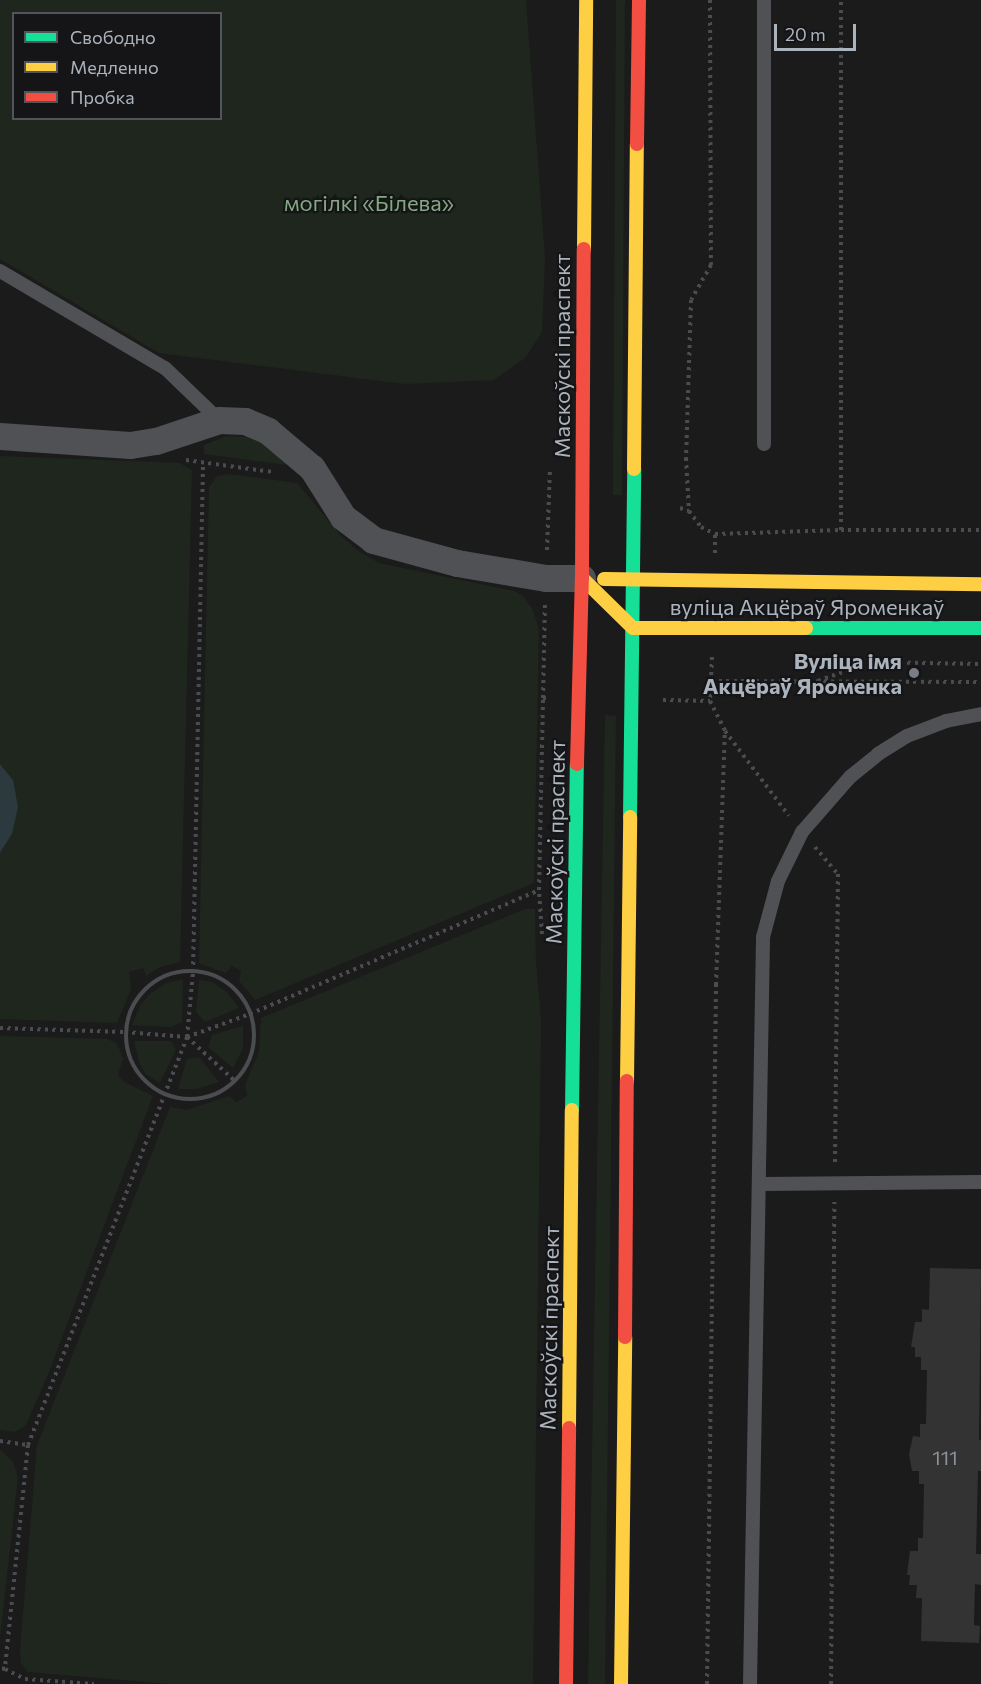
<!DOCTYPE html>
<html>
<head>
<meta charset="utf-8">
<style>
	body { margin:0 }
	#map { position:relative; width:981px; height:1684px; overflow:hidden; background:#1b1b1b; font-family:Commissioner,sans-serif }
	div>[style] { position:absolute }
	.green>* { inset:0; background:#1e261e }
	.water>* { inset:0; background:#2c393e }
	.building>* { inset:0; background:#333 }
	.path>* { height:4px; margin-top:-2px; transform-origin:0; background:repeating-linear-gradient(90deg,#4b4c4f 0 3px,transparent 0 7.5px) }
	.path>.ring { margin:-2px; padding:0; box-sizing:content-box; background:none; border:4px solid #4b4c4f; border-radius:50% }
	.lane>* { height:14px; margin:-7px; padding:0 7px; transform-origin:7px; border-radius:7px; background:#4f5154 }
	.street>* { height:27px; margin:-13.5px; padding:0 13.5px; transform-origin:13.5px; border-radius:13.5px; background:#4f5154 }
	.fast>* { height:14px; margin:-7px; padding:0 7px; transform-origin:7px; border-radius:7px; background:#16e098 }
	.slow>* { height:14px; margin:-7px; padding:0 7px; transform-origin:7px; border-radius:7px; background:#ffcf43 }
	.jam>* { height:14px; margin:-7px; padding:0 7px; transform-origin:7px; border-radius:7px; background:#f24e42 }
	.dots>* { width:16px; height:16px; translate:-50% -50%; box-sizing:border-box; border:3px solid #151517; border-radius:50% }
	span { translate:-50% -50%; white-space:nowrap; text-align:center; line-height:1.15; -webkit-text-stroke:4.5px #151517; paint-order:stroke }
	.number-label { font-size:20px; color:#8d939a }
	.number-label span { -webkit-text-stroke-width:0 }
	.park-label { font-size:22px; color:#84a981 }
	.street-label { font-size:22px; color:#abb3bd }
	.poi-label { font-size:22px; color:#abb3bd; font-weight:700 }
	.right { translate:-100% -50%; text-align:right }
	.legend { position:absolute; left:12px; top:12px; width:210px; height:108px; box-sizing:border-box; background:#151517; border:2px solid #515459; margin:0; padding:8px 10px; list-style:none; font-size:18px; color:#abb3bd }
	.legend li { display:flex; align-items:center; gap:12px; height:30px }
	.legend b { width:30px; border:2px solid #515459 }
	.scale { position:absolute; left:774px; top:24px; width:82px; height:27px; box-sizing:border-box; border:3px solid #abb3bd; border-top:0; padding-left:8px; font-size:18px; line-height:21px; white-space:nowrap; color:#abb3bd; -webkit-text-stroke:4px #151517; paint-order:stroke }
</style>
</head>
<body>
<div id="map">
	<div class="green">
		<i style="clip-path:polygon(evenodd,0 0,526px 0,545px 258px,542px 332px,525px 358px,494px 380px,405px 384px,159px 353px,0 259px,0 0,14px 14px,220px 14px,220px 118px,14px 118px,14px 14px)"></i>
		<i style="clip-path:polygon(616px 0,625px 0,622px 495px,613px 495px)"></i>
		<i style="clip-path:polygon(226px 436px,249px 437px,271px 447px,287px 465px,204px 454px,204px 445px)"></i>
		<i style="clip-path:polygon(0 456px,180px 463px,192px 470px,180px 962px,160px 967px,146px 976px,143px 968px,129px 972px,131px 989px,117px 1023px,0 1019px,0 853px,12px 834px,13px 780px,0 764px)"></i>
		<i style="clip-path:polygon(229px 474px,297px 483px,343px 538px,360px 552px,379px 563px,514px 591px,523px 596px,533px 610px,539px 630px,534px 883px,255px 1000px,239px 981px,241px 971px,232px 966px,226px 973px,199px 963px,209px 487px,217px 476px)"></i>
		<i style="clip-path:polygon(605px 715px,616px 716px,605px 1684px,588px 1684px)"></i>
		<i style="clip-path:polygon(525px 909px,535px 909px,536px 963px,541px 1020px,533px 1684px,169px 1684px,28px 1672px,21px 1663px,20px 1650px,37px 1445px,170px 1107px,187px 1110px,229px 1096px,236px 1102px,247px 1096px,245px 1085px,259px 1052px,261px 1018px)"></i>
		<i style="clip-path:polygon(183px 979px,182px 1022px,171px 1027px,132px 1025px,141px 1004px,151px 993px,166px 983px)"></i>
		<i style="clip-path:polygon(199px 980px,212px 982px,227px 992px,239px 1008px,205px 1022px,196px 1012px)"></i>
		<i style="clip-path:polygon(243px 1026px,243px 1048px,233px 1068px,208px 1047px,212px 1035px)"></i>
		<i style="clip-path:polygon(0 1036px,107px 1039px,117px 1043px,123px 1058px,118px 1075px,124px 1082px,153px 1096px,49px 1372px,26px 1425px,15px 1432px,0 1430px)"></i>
		<i style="clip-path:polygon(134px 1041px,171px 1041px,176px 1050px,160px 1083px,145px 1074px,139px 1062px)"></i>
		<i style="clip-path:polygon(199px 1057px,219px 1082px,197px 1089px,178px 1089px,187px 1059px)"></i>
		<i style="clip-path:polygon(0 1449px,13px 1462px,18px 1477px,0 1638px)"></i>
	</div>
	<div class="water">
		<i style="clip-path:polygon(0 764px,13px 780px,18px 807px,12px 834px,0 853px)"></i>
	</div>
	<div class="building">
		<i style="clip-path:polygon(930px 1268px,981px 1269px,979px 1440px,981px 1440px,981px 1471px,978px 1471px,976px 1554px,981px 1554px,981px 1585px,975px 1584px,974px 1625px,980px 1626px,979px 1643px,921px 1641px,922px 1598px,916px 1598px,917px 1585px,909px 1585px,910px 1575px,907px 1575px,910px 1551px,918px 1551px,918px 1538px,923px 1538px,924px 1484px,919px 1484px,919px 1471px,912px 1471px,909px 1454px,913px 1436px,920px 1437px,920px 1424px,926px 1424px,927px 1370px,921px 1370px,921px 1357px,915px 1357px,915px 1347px,911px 1347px,915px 1322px,922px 1322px,922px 1309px,929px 1310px)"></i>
	</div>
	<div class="path">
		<i style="left:710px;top:0;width:265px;rotate:89.8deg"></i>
		<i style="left:711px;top:265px;width:40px;rotate:119.7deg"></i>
		<i style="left:691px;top:300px;width:158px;rotate:91.8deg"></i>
		<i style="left:686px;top:458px;width:53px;rotate:86.8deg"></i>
		<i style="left:689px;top:511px;width:20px;rotate:53deg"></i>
		<i style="left:701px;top:527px;width:16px;rotate:27deg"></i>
		<i style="left:186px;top:460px;width:88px;rotate:7.9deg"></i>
		<i style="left:680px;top:508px;width:9px;rotate:18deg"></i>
		<i style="left:841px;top:530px;width:530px;rotate:-90deg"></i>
		<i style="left:547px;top:550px;width:82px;rotate:-87.9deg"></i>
		<i style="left:715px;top:553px;width:19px;rotate:-90deg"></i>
		<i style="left:715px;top:534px;width:126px;rotate:-1.8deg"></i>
		<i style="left:841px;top:530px;width:140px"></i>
		<i style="left:712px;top:657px;width:44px;rotate:92.6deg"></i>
		<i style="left:710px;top:701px;width:34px;rotate:63deg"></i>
		<i style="left:725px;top:731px;width:106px;rotate:53deg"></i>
		<i style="left:711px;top:681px;width:270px;rotate:0.2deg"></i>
		<i style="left:818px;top:681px;width:55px;rotate:-20.1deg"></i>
		<i style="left:870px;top:662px;width:111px;rotate:1deg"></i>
		<i style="left:543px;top:698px;width:95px;rotate:-88.8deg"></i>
		<i style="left:663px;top:700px;width:47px;rotate:1.2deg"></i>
		<i style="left:815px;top:847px;width:35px;rotate:50deg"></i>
		<i style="left:838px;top:874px;width:290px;rotate:90.6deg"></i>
		<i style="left:542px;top:934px;width:44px;rotate:-93.9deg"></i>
		<i style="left:539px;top:890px;width:192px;rotate:-88.8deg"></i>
		<i style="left:543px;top:698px;width:5px"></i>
		<i class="ring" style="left:126px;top:971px;width:124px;height:124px"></i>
		<i style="left:0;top:1028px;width:125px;rotate:1.8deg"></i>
		<i style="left:125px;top:1032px;width:62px;rotate:4.6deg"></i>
		<i style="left:187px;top:1037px;width:67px;rotate:-20.1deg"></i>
		<i style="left:250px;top:1014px;width:314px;rotate:-23.2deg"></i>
		<i style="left:187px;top:1037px;width:65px;rotate:42.5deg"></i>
		<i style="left:0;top:1441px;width:28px;rotate:8deg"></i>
		<i style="left:28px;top:1445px;width:225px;rotate:95.9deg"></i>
		<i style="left:5px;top:1669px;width:5px;rotate:-169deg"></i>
		<i style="left:28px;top:1445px;width:438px;rotate:-68.7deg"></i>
		<i style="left:187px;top:1037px;width:65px;rotate:-84.7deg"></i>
		<i style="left:193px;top:972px;width:509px;rotate:-88.87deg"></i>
		<i style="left:5px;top:1669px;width:22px;rotate:27deg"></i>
		<i style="left:25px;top:1679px;width:69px;rotate:4.1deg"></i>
		<i style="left:707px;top:1684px;width:699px;rotate:-89.26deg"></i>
		<i style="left:716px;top:985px;width:253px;rotate:-88deg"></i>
		<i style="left:831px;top:1684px;width:482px;rotate:-89.6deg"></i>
	</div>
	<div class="lane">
		<i style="left:764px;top:0;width:444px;rotate:90deg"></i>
		<i style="left:0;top:271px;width:191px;rotate:30.5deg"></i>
		<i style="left:165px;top:368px;width:75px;rotate:43.9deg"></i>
		<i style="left:760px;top:1184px;width:221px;rotate:-0.5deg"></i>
		<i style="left:750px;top:1684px;width:747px;rotate:-89deg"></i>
		<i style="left:763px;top:937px;width:58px;rotate:-75deg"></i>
		<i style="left:778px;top:881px;width:55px;rotate:-63.9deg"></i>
		<i style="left:802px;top:832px;width:73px;rotate:-48.9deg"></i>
		<i style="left:850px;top:777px;width:36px;rotate:-39deg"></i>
		<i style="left:878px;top:754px;width:34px;rotate:-32deg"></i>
		<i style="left:907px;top:736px;width:42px;rotate:-21deg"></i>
		<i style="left:946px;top:721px;width:36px;rotate:-11deg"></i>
	</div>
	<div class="street">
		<i style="left:0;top:436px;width:130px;rotate:4deg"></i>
		<i style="left:130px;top:445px;width:26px;rotate:-9deg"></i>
		<i style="left:156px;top:441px;width:66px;rotate:-18.4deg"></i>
		<i style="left:219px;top:420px;width:26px;rotate:2deg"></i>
		<i style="left:245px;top:421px;width:25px;rotate:23deg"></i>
		<i style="left:268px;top:431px;width:57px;rotate:40.1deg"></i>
		<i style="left:312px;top:468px;width:58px;rotate:57.7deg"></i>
		<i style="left:343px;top:517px;width:38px;rotate:37deg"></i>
		<i style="left:373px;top:540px;width:87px;rotate:15.3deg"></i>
		<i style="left:457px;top:563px;width:90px;rotate:9.6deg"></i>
		<i style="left:546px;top:578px;width:36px"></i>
	</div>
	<div class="fast">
		<i style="left:806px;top:628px;width:175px"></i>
		<i style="left:630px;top:817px;width:348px;rotate:-89.3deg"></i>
		<i style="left:572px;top:1110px;width:346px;rotate:-89.2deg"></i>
	</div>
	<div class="slow">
		<i style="left:584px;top:249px;width:249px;rotate:-89.5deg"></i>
		<i style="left:634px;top:469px;width:325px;rotate:-89.5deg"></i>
		<i style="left:582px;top:578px;width:71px;rotate:44.4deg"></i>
		<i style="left:633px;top:628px;width:173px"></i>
		<i style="left:604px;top:579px;width:377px;rotate:0.8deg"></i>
		<i style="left:627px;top:1081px;width:264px;rotate:-89.3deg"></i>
		<i style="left:569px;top:1428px;width:318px;rotate:-89.5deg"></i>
		<i style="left:621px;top:1684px;width:347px;rotate:-89.3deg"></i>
	</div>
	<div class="jam">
		<i style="left:637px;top:144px;width:144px;rotate:-89.2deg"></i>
		<i style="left:577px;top:764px;width:186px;rotate:-88.5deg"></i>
		<i style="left:582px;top:578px;width:329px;rotate:-89.7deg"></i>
		<i style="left:625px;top:1337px;width:256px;rotate:-89.6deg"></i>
		<i style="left:566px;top:1684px;width:256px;rotate:-89.3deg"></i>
	</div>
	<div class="dots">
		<i style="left:914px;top:673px;background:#797e84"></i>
	</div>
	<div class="number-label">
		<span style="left:945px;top:1457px">111</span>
	</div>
	<div class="park-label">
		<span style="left:369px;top:203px">могілкі «Білева»</span>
	</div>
	<div class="street-label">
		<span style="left:562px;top:356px;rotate:-90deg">Маскоўскі праспект</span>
		<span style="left:807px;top:607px">вуліца Акцёраў Яроменкаў</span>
		<span style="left:555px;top:842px;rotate:-89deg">Маскоўскі праспект</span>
		<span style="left:549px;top:1328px;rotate:-89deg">Маскоўскі праспект</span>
	</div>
	<div class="poi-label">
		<span class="right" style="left:902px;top:673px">Вуліца імя<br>Акцёраў Яроменка</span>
	</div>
	<ul class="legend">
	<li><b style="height:8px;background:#16e098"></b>Свободно</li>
	<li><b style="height:8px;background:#ffcf43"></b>Медленно</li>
	<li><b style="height:8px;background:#f24e42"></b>Пробка</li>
	</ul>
	<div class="scale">20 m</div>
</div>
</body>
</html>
